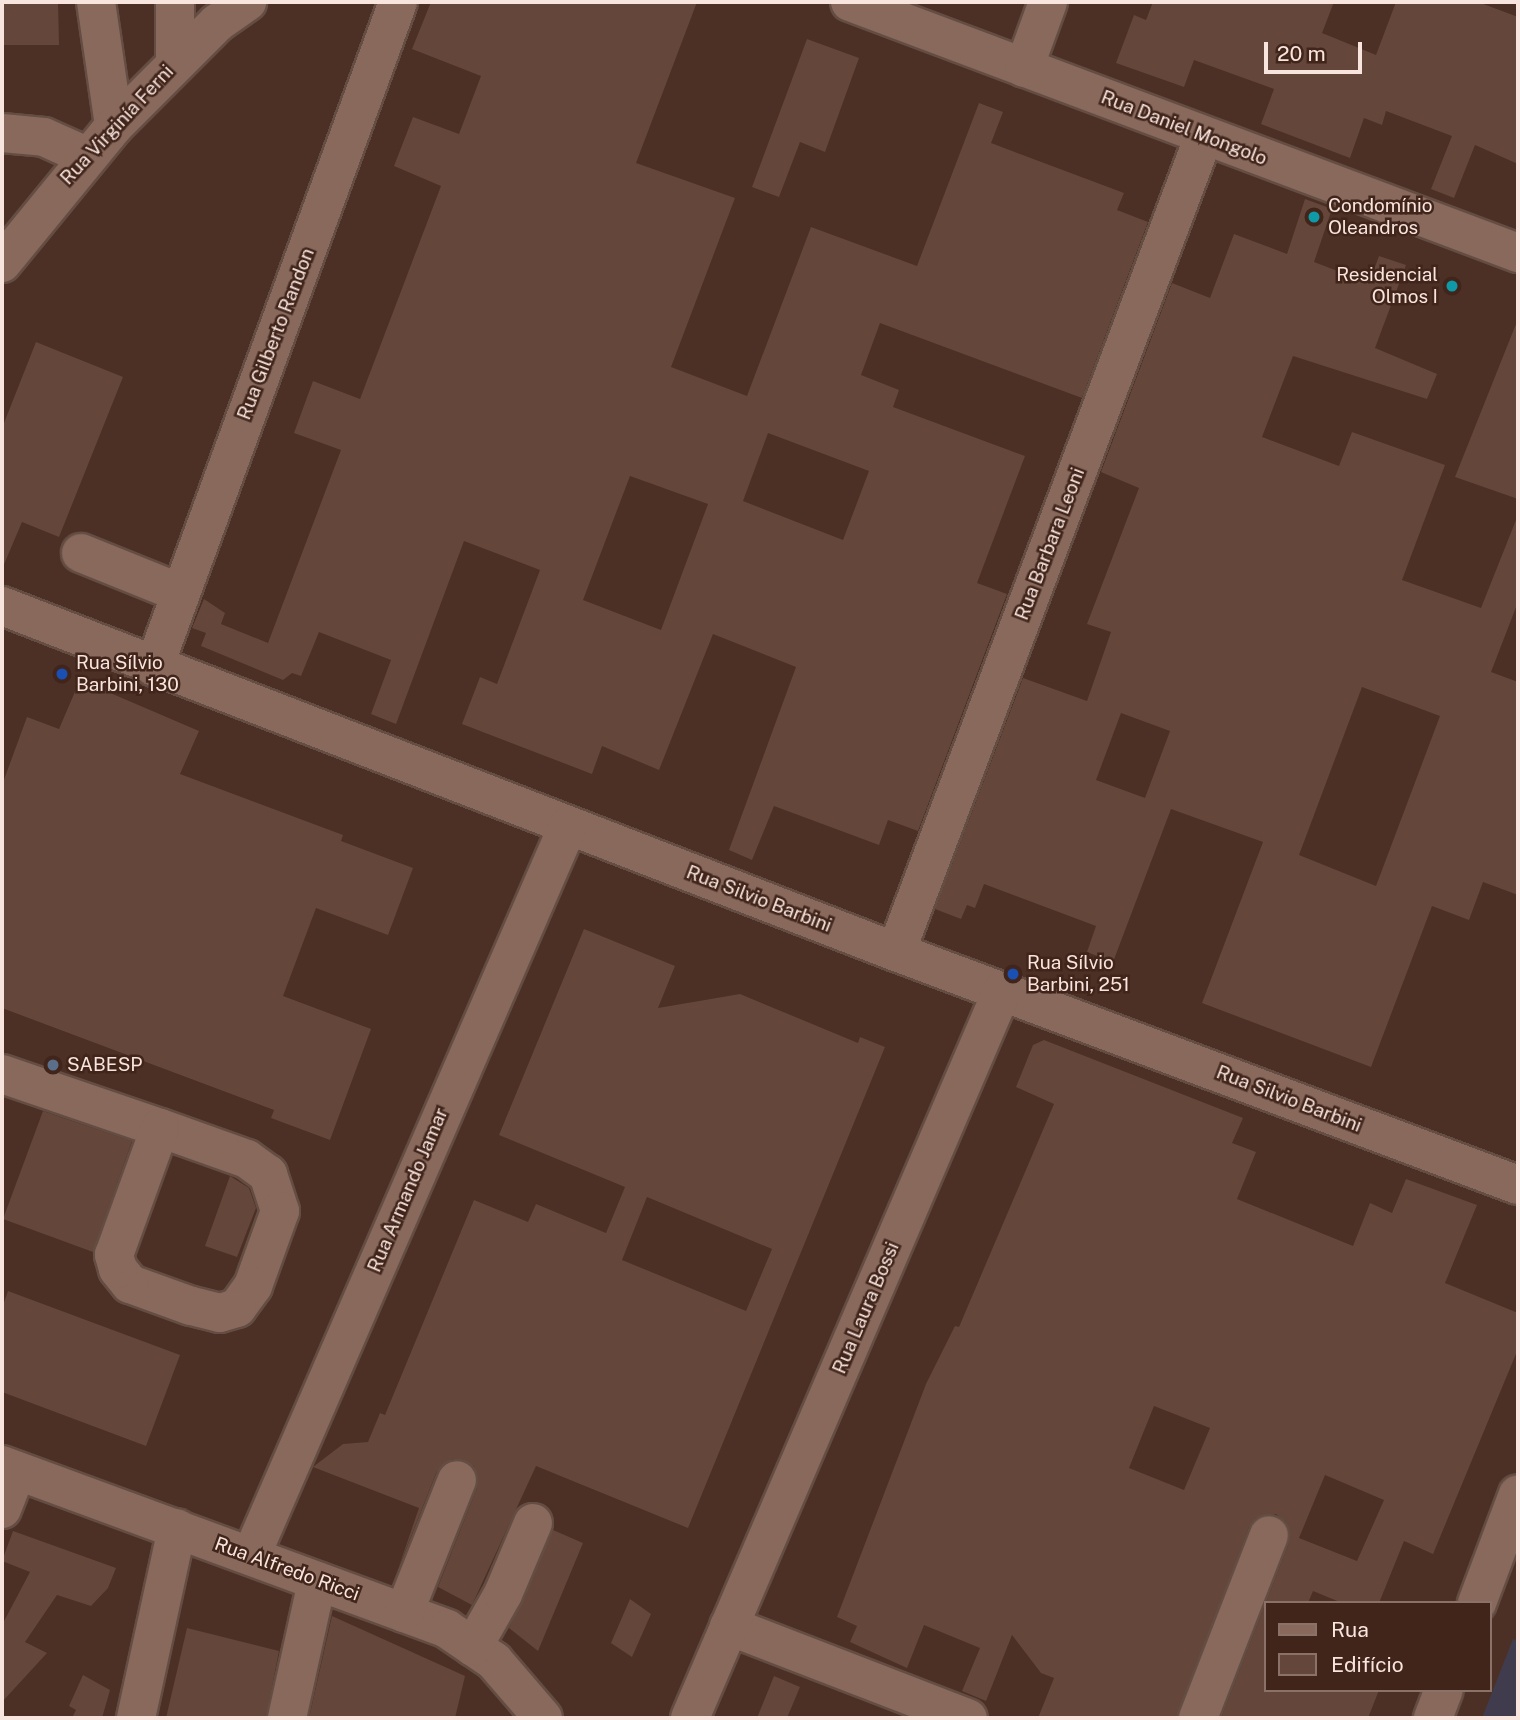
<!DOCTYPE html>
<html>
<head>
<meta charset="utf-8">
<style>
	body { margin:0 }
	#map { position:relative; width:1520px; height:1720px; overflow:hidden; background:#4c3025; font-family:"Public Sans",sans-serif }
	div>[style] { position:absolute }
	.education>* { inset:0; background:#403c4e }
	.building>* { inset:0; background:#64463a }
	.roads { filter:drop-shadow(2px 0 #644d43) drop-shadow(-2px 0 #644d43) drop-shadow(0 2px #644d43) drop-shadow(0 -2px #644d43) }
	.minor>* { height:38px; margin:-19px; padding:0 19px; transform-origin:19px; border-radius:19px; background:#88695c }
	.dots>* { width:19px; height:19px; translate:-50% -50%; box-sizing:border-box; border:4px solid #41251b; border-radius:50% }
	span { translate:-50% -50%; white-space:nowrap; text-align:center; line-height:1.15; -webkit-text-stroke:5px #41251b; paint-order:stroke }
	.street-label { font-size:19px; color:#f8e5de }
	.poi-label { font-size:19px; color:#f8e5de }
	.left { translate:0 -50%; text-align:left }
	.right { translate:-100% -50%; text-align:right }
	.frame { position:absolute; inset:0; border:4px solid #f8e5de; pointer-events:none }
	.legend { position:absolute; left:1264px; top:1601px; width:228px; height:91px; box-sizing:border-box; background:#41251b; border:2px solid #8a7269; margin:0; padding:9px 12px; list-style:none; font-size:21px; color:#f8e5de }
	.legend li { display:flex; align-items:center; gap:14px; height:35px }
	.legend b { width:35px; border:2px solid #8a7269 }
	.scale { position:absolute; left:1264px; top:42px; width:98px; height:32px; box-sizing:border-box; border:4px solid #f8e5de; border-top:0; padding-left:9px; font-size:21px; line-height:24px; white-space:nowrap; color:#f8e5de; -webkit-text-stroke:5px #41251b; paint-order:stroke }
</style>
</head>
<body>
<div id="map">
	<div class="education">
		<i style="clip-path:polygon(1513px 1639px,1518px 1641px,1518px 1718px,1482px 1718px)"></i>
	</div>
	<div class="building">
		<i style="clip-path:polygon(2px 2px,58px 2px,59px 45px,2px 45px)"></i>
		<i style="clip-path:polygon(evenodd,431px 2px,697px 2px,636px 163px,735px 198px,671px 367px,747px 396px,811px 227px,917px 266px,979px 103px,1003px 112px,991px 143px,1124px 193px,1117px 210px,1148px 222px,1082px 398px,880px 323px,861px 375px,899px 390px,893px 407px,1025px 456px,977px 583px,1007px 594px,918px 831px,888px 820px,879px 845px,774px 806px,752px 860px,729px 850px,796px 667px,713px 634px,659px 770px,602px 746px,592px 774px,462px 724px,480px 677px,497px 684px,540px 570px,464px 541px,396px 724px,371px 714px,391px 660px,319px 632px,301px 676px,292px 673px,283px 680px,201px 646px,206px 633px,192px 628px,204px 599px,225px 613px,221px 624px,268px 643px,341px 450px,294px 433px,313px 381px,360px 399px,441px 186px,394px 166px,413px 117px,459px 134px,481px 76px,412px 49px,431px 2px,768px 433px,869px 471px,843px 540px,743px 501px,768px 433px,431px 2px,630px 476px,708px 504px,661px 630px,583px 600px,630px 476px)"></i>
		<i style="clip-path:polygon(1153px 2px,1334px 2px,1322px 33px,1376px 55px,1396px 2px,1478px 2px,1518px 17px,1518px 164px,1475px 145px,1454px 198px,1431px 189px,1452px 136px,1386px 111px,1382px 125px,1364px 118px,1350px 158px,1261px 124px,1274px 89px,1194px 60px,1184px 87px,1116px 63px,1134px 15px,1146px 20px)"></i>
		<i style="clip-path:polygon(807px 39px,859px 58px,825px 152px,800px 142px,779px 197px,752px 187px)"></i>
		<i style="clip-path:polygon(evenodd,1305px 199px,1332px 209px,1314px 262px,1369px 283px,1379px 256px,1406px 265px,1375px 348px,1437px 374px,1427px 399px,1293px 356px,1262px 437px,1339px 466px,1352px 432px,1445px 465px,1402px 580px,1481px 608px,1518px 515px,1518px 602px,1491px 672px,1518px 682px,1518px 895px,1483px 882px,1469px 920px,1432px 906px,1371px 1067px,1202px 1003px,1263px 842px,1171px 809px,1113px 962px,1087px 952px,1096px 926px,984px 884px,975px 908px,967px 905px,961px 919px,935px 909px,1023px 678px,1087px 701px,1111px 632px,1087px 624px,1139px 488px,1101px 472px,1172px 283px,1210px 298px,1234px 234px,1287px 254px,1305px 199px,1362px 687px,1440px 716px,1376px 886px,1299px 855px,1362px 687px,1305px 199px,1121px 713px,1170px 731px,1145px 798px,1096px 780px,1121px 713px)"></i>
		<i style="clip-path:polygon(1516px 324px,1518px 324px,1518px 499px,1455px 477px)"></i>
		<i style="clip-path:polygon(36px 342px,123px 377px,59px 537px,22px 522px,2px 569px,2px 428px)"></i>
		<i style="clip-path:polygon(80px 680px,199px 731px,180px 774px,343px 835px,341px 841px,413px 868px,388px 935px,316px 908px,283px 996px,371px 1029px,330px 1140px,271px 1118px,274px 1110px,2px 1008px,2px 785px,27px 717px,59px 729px)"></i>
		<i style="clip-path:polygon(evenodd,584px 929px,675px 966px,658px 1008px,740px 994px,858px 1043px,860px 1037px,885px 1047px,688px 1528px,536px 1466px,472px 1605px,438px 1587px,477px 1488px,474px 1466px,453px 1459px,437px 1471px,398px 1569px,419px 1508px,313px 1467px,343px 1444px,368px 1442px,380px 1413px,385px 1415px,474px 1200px,528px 1222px,536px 1204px,606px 1233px,625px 1187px,499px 1135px,584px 929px,647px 1197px,772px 1249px,746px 1311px,622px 1260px,647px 1197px)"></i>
		<i style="clip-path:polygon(evenodd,1044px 1040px,1243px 1118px,1232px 1143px,1256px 1152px,1237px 1199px,1353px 1246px,1370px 1203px,1392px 1213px,1406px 1179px,1477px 1205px,1445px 1283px,1518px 1313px,1518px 1349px,1433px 1554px,1404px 1541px,1379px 1603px,1342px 1603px,1313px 1591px,1308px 1603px,1266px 1603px,1266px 1690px,1379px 1690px,1368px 1718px,1221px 1718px,1289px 1543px,1286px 1522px,1276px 1514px,1256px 1518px,1249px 1527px,1177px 1718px,1038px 1718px,1054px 1678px,1041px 1673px,1012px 1635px,986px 1701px,962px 1691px,980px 1648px,924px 1625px,907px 1668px,850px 1642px,857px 1626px,837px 1617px,926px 1384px,955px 1326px,959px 1327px,1054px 1104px,1016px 1087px,1033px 1045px,1044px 1040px,1154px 1406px,1210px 1428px,1184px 1490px,1129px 1468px,1154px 1406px,1044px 1040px,1325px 1475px,1384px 1500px,1357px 1561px,1299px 1538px,1325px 1475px)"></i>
		<i style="clip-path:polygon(43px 1111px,132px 1141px,93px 1252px,3px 1219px)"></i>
		<i style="clip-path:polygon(230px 1176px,249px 1188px,256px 1208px,237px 1257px,205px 1246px)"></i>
		<i style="clip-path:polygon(8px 1291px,180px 1355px,146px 1446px,2px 1392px,2px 1308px)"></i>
		<i style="clip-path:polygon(553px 1530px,583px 1543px,538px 1651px,509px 1628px)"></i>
		<i style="clip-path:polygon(13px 1531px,116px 1568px,108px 1588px,91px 1606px,57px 1595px,25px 1642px,47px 1653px,2px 1702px,2px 1625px,30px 1572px,2px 1561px)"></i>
		<i style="clip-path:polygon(630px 1599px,651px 1614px,632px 1657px,611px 1643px)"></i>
		<i style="clip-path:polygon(332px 1616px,465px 1676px,455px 1718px,309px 1718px)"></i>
		<i style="clip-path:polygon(187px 1628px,279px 1651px,266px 1718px,166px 1718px)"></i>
		<i style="clip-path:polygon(83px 1675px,110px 1690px,102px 1718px,72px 1718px,76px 1710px,69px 1706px)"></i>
		<i style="clip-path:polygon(774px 1676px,800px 1687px,787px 1718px,757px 1718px)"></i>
	</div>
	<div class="roads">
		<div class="minor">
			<i style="left:96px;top:2px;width:125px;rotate:81.7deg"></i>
			<i style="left:850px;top:2px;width:714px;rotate:20.59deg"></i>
			<i style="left:175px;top:62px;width:60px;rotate:-90deg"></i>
			<i style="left:1024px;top:68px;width:70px;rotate:-70deg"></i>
			<i style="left:2px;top:133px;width:42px;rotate:5.4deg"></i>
			<i style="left:44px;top:137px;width:46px;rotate:24.3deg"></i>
			<i style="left:2px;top:263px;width:177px;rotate:-50.7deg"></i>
			<i style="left:114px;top:126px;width:146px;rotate:-45deg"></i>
			<i style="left:217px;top:23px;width:37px;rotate:-35deg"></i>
			<i style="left:81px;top:553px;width:107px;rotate:22deg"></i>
			<i style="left:2px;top:606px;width:959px;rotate:21.16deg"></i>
			<i style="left:896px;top:952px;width:664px;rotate:20.54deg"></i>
			<i style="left:154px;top:667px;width:708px;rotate:-69.85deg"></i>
			<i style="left:896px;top:952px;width:872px;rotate:-69.32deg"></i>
			<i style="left:2px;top:1074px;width:167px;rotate:18.9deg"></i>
			<i style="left:160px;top:1128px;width:92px;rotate:19.6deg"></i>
			<i style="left:247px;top:1159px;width:26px;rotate:36deg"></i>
			<i style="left:268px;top:1174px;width:39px;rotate:72deg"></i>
			<i style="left:280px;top:1211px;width:80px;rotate:109.8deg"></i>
			<i style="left:253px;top:1286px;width:27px;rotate:126deg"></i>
			<i style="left:237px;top:1308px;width:18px;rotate:164deg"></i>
			<i style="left:220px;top:1313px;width:30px;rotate:-166deg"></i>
			<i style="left:191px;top:1306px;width:65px;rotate:-160.2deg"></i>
			<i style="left:130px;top:1284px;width:19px;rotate:-129deg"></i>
			<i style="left:118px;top:1269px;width:15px;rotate:-106deg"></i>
			<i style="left:114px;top:1255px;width:135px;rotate:-70.1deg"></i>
			<i style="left:2px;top:1465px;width:474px;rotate:20.2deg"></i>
			<i style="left:447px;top:1629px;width:57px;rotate:34.2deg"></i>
			<i style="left:494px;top:1661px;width:75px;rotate:49.3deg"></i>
			<i style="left:2px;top:1509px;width:41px;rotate:-68.5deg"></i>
			<i style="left:251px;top:1556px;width:796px;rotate:-66.53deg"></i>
			<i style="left:1477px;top:1603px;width:116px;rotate:-69.4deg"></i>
			<i style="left:404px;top:1613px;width:143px;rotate:-68.3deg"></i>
			<i style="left:729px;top:1626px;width:256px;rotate:21.1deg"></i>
			<i style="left:473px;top:1647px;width:61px;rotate:-60.5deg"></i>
			<i style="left:503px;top:1594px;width:77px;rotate:-67.1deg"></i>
			<i style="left:136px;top:1718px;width:194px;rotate:-77.8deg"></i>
			<i style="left:287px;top:1718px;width:140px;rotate:-77.6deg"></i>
			<i style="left:690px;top:1718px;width:791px;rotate:-66.77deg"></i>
			<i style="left:1198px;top:1718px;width:196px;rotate:-68.8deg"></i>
			<i style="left:1433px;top:1718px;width:30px;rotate:-69deg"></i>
		</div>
	</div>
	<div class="dots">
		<i style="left:1314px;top:217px;background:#0f9aa8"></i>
		<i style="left:1452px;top:286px;background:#0f9aa8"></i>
		<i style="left:62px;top:674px;background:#1a4fb4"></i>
		<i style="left:1013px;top:974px;background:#1a4fb4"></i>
		<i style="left:53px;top:1065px;background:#5c6f8a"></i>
	</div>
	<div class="street-label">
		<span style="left:117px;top:125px;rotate:-47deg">Rua Virginía Ferni</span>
		<span style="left:1184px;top:128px;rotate:21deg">Rua Daniel Mongolo</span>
		<span style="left:276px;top:334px;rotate:-69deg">Rua Gilberto Randon</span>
		<span style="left:1050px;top:544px;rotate:-69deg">Rua Barbara Leoni</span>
		<span style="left:759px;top:899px;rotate:21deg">Rua Silvio Barbini</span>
		<span style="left:1289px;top:1099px;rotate:21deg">Rua Silvio Barbini</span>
		<span style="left:408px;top:1190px;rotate:-67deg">Rua Armando Jamar</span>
		<span style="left:866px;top:1308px;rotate:-67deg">Rua Laura Bossi</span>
		<span style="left:287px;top:1569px;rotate:20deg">Rua Alfredo Ricci</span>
	</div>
	<div class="poi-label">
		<span class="left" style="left:1328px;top:217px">Condomínio<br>Oleandros</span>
		<span class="right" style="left:1438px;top:286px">Residencial<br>Olmos I</span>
		<span class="left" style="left:76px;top:674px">Rua Sílvio<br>Barbini, 130</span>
		<span class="left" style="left:1027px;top:974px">Rua Sílvio<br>Barbini, 251</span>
		<span class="left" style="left:67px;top:1065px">SABESP</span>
	</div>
	<div class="frame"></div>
	<ul class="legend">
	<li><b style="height:9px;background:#88695c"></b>Rua</li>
	<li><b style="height:19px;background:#64463a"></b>Edifício</li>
	</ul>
	<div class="scale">20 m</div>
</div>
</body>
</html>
